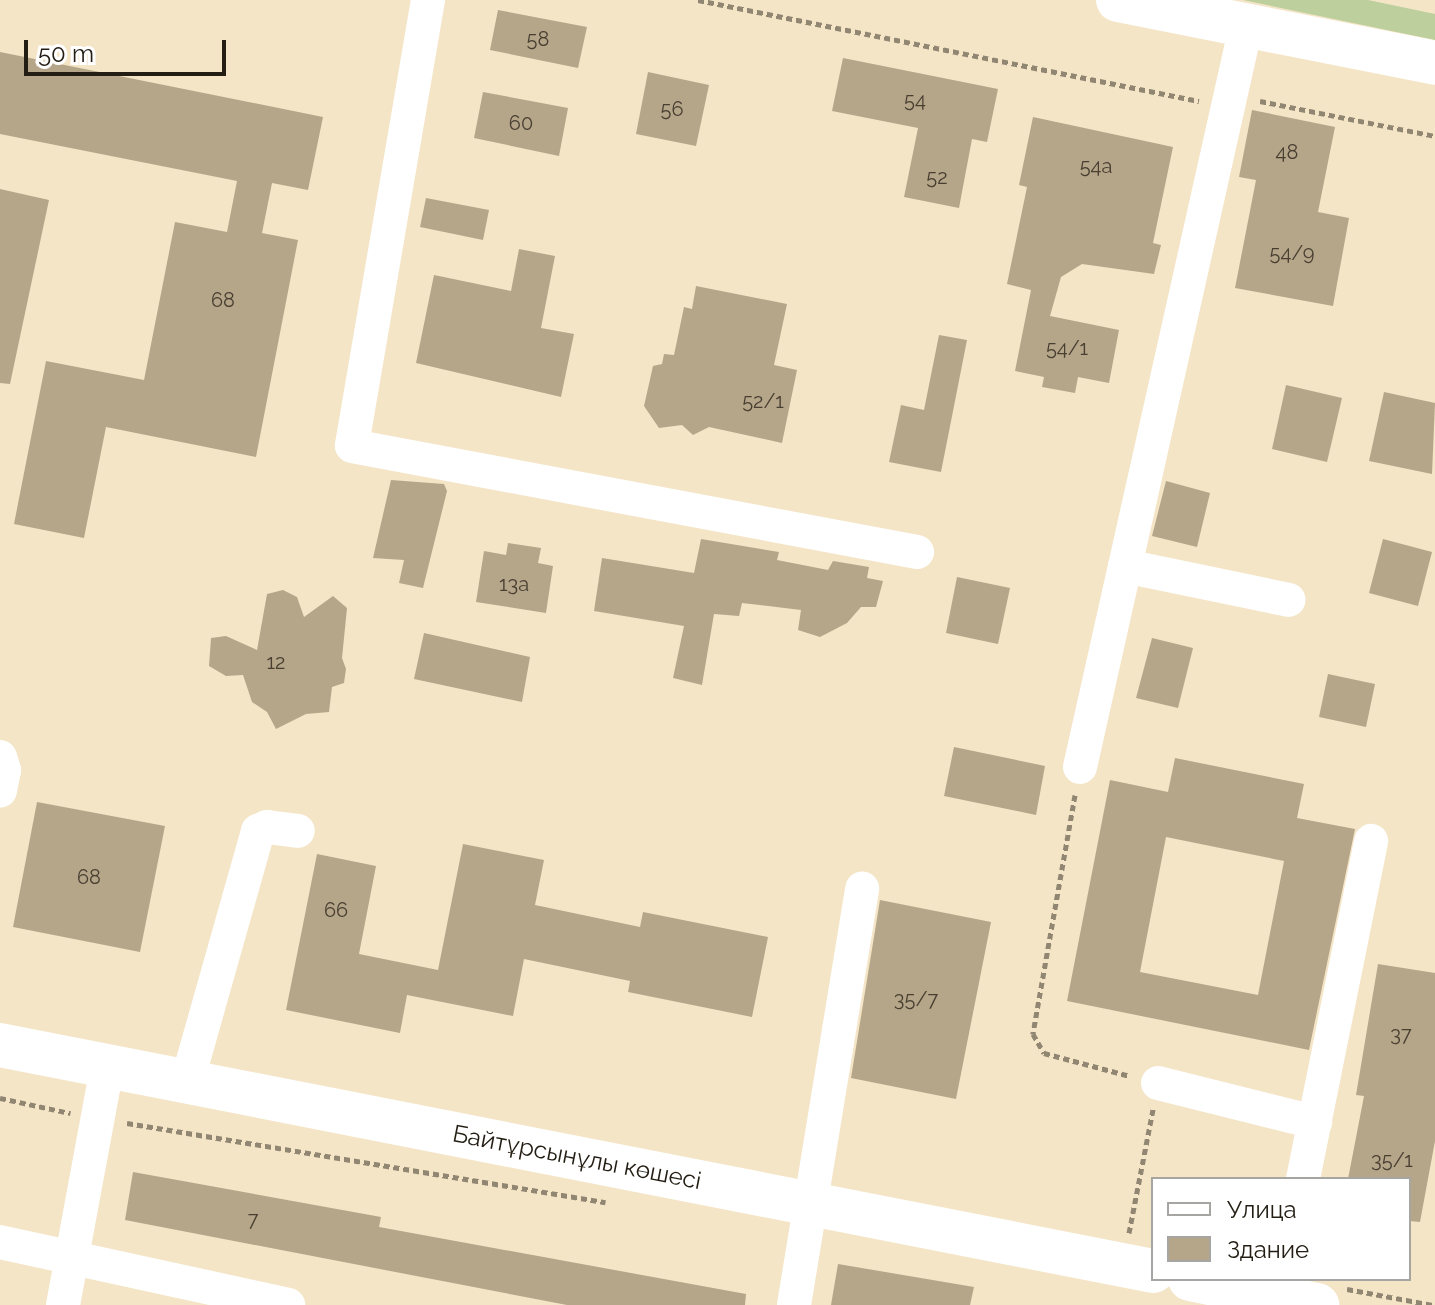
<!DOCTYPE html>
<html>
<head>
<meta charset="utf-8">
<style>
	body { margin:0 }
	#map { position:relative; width:1435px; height:1305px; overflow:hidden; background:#f4e5c7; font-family:Raleway,sans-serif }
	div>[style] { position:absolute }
	.green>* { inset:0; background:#bccf9d }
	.building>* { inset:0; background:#b5a68a }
	.path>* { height:5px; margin-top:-2.5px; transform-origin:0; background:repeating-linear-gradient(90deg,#908671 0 6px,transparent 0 10px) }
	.minor>* { height:34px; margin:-17px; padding:0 17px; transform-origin:17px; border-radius:17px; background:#fff }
	.major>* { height:44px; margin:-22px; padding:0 22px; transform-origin:22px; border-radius:22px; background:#fff }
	span { translate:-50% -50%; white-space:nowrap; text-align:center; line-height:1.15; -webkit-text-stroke:7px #fff; paint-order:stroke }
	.number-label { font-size:20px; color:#483f31 }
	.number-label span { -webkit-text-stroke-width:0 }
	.street-label { font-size:24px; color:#231d13 }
	.legend { position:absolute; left:1151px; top:1177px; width:260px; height:104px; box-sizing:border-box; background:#fff; border:2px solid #a7a5a1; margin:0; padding:10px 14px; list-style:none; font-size:24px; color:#231d13 }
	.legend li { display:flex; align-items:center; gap:16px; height:40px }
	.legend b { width:40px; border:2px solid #a7a5a1 }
	.scale { position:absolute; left:24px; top:40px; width:202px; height:36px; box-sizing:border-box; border:4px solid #231d13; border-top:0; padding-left:10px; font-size:24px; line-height:28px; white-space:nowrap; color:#231d13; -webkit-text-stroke:6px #fff; paint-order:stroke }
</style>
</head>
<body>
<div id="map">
	<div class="green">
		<i style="clip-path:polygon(1243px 0,1368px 0,1435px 14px,1435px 40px)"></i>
	</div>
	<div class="building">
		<i style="clip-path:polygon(498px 10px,587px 27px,578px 68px,490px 50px)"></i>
		<i style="clip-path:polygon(0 52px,323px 117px,308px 190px,272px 183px,262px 233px,298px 240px,256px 457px,106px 427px,84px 538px,14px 524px,46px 361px,144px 380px,175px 222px,227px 232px,237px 181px,0 134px)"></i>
		<i style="clip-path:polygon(843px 58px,998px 89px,987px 142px,972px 139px,959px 208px,904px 197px,918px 128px,832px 111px)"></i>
		<i style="clip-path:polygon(648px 72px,709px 85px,696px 146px,636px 134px)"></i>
		<i style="clip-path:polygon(483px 92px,568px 108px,559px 156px,474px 138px)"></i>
		<i style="clip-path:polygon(1252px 110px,1335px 127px,1318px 212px,1349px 218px,1333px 306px,1235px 288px,1256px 180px,1239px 177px)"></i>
		<i style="clip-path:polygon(1033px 117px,1173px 147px,1153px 243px,1161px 245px,1154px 274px,1082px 264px,1061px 277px,1050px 316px,1119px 330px,1109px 383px,1078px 377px,1075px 393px,1042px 387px,1044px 377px,1015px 371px,1031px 290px,1007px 284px,1027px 187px,1019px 185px)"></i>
		<i style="clip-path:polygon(0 189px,49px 200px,10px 384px,0 383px)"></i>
		<i style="clip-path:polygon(426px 198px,489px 210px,483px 240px,420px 227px)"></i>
		<i style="clip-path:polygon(519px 249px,555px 256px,541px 328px,574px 334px,561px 397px,416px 363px,434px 275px,511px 291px)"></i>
		<i style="clip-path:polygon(696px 286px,787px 304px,774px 365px,797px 370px,782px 443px,709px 427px,693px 435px,682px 425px,659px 428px,644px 406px,653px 366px,662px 364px,664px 354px,674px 355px,684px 307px,692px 309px)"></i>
		<i style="clip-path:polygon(939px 335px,967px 340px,941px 472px,889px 462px,901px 405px,924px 410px)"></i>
		<i style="clip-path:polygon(1286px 385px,1342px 398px,1327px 462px,1272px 449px)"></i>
		<i style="clip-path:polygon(1384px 392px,1435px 403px,1432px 474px,1369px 461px)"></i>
		<i style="clip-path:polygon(391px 480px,444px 484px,447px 491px,423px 588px,399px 583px,404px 560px,373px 558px)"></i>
		<i style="clip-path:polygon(1166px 481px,1210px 493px,1197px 547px,1152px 536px)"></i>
		<i style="clip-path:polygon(701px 539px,779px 552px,777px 560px,828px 570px,833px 561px,869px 567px,867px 578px,883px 581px,876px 607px,861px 607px,847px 623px,820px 637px,798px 630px,801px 610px,742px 603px,739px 616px,714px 614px,702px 685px,673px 678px,684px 626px,594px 611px,602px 558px,694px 573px)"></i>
		<i style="clip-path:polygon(1383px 539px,1432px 552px,1418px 606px,1369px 593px)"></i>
		<i style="clip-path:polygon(508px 543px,541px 548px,538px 563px,553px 566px,546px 613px,476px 602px,484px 551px,506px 555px)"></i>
		<i style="clip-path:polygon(957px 577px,1010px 588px,998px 644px,946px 633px)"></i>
		<i style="clip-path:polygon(283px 590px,297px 597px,304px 617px,333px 596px,347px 608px,342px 658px,346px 669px,344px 683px,332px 687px,329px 712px,306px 714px,276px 729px,267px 712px,252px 702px,243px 675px,226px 676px,209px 666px,211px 638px,226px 636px,257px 650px,267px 594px)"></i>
		<i style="clip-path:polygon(424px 633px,530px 657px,522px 702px,414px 679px)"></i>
		<i style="clip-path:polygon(1152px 638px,1193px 648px,1178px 708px,1136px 698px)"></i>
		<i style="clip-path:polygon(1328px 674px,1375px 684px,1366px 727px,1319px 717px)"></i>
		<i style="clip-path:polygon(954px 747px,1045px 766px,1036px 815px,944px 796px)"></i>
		<i style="clip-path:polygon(evenodd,1175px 758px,1304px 784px,1297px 818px,1355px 829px,1309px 1050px,1067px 1001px,1110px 780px,1168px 792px,1175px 758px,1166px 837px,1284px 861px,1258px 995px,1140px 972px,1166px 837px)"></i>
		<i style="clip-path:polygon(37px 802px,165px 826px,140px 952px,13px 927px)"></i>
		<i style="clip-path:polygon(463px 844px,544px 860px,535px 905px,640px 927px,643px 912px,768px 937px,752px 1017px,628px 992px,630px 981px,524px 959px,513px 1016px,407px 995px,400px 1033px,286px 1010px,317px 854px,376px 866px,359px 954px,438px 970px)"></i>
		<i style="clip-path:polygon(880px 900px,991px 922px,956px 1099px,851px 1078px)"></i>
		<i style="clip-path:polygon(1378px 964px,1435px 973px,1435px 1141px,1420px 1222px,1409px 1221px,1409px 1179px,1348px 1179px,1364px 1096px,1356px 1095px)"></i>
		<i style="clip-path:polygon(133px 1172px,381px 1217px,379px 1227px,746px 1294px,745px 1305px,567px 1305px,125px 1220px)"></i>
		<i style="clip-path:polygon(838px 1264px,974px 1287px,970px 1305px,831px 1305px)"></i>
	</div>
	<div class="path">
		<i style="left:698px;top:0;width:511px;rotate:11.4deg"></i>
		<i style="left:1260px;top:101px;width:178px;rotate:11.3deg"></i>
		<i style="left:1075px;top:795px;width:243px;rotate:100deg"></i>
		<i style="left:1033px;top:1034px;width:22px;rotate:60deg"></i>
		<i style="left:1044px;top:1053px;width:89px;rotate:15deg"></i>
		<i style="left:0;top:1098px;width:72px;rotate:12.1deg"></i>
		<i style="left:127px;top:1123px;width:485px;rotate:9.4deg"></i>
		<i style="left:1129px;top:1233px;width:126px;rotate:-79deg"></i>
		<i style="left:1347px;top:1289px;width:87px;rotate:10.5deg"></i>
	</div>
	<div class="minor">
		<i style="left:428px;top:0;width:452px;rotate:99.7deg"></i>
		<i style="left:352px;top:446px;width:575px;rotate:10.63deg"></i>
		<i style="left:1125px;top:566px;width:167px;rotate:11.7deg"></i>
		<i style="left:0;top:757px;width:14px;rotate:73deg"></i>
		<i style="left:4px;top:770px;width:21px;rotate:101deg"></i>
		<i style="left:1080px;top:767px;width:759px;rotate:-77.37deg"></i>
		<i style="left:187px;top:1082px;width:261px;rotate:-74.2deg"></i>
		<i style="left:258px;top:831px;width:10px;rotate:-24deg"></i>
		<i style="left:267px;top:827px;width:31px;rotate:7deg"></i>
		<i style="left:1158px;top:1083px;width:162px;rotate:14deg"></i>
		<i style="left:1303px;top:1179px;width:345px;rotate:-78.6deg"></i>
		<i style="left:0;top:1242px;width:295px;rotate:12.3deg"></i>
		<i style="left:63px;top:1305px;width:241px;rotate:-79.5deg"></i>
		<i style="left:794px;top:1305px;width:422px;rotate:-80.7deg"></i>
	</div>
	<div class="major">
		<i style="left:1118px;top:0;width:323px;rotate:11.2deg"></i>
		<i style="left:0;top:1045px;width:1175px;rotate:11.09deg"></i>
		<i style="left:1190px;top:1279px;width:130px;rotate:11.6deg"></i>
	</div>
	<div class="number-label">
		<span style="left:538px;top:39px">58</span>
		<span style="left:915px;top:100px">54</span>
		<span style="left:672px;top:109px">56</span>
		<span style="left:521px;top:123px">60</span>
		<span style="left:1287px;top:152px">48</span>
		<span style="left:1096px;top:166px">54а</span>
		<span style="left:937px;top:177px">52</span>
		<span style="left:1292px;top:253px">54/9</span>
		<span style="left:223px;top:300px">68</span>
		<span style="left:1067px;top:348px">54/1</span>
		<span style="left:763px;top:401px">52/1</span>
		<span style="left:514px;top:584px">13а</span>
		<span style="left:276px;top:662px">12</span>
		<span style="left:89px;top:877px">68</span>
		<span style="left:336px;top:910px">66</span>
		<span style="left:916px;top:999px">35/7</span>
		<span style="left:1401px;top:1034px">37</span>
		<span style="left:1392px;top:1160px">35/1</span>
		<span style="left:253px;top:1219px">7</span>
	</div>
	<div class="street-label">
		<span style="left:577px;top:1157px;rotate:11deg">Байтұрсынұлы көшесі</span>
	</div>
	<ul class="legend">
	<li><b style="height:10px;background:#fff"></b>Улица</li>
	<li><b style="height:22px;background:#b5a68a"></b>Здание</li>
	</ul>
	<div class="scale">50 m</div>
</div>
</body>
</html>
